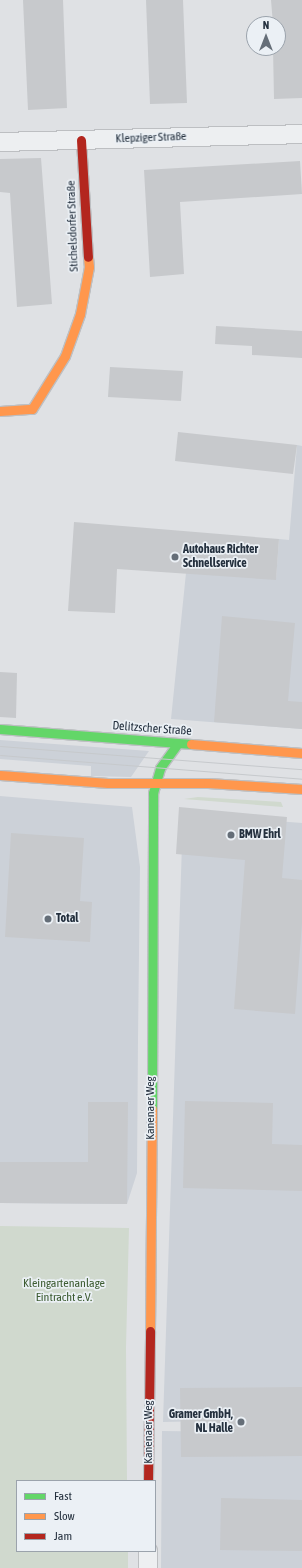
<!DOCTYPE html>
<html>
<head>
<meta charset="utf-8">
<style>
	body { margin:0 }
	#map { position:relative; width:302px; height:1568px; overflow:hidden; background:#dfe1e4; font-family:"Asap Condensed",sans-serif }
	div>[style] { position:absolute }
	.built>* { inset:0; background:#ccd1d8 }
	.green>* { inset:0; background:#d0d9ce }
	.building>* { inset:0; background:#c7c9cc }
	.roads { filter:drop-shadow(1px 0 #bdbfc2) drop-shadow(-1px 0 #bdbfc2) drop-shadow(0 1px #bdbfc2) drop-shadow(0 -1px #bdbfc2) }
	.street>* { height:18px; margin:-9px; padding:0 9px; transform-origin:9px; border-radius:9px; background:#edeff1 }
	.fast>* { height:9px; margin:-4.5px; padding:0 4.5px; transform-origin:4.5px; border-radius:4.5px; background:#63d668 }
	.slow>* { height:9px; margin:-4.5px; padding:0 4.5px; transform-origin:4.5px; border-radius:4.5px; background:#ff974d }
	.jam>* { height:9px; margin:-4.5px; padding:0 4.5px; transform-origin:4.5px; border-radius:4.5px; background:#b3261e }
	.tram>* { height:1px; margin:-0.5px; padding:0 0.5px; transform-origin:0.5px; border-radius:0.5px; background:#c6c9cc }
	.dots>* { width:11px; height:11px; translate:-50% -50%; box-sizing:border-box; border:2px solid #ebf0f5; border-radius:50% }
	span { translate:-50% -50%; white-space:nowrap; text-align:center; line-height:1.15; -webkit-text-stroke:3.5px #ebf0f5; paint-order:stroke }
	.street-label { font-size:12px; color:#24303e }
	.poi-label { font-size:12px; color:#24303e; font-weight:700 }
	.left { translate:0 -50%; text-align:left }
	.right { translate:-100% -50%; text-align:right }
	.park-label { font-size:12px; color:#3c5b31 }
	.legend { position:absolute; left:16px; top:1480px; width:140px; height:72px; box-sizing:border-box; background:#ebf0f5; border:1px solid #9ba3ac; margin:0; padding:5px 7px; list-style:none; font-size:12px; color:#24303e }
	.legend li { display:flex; align-items:center; gap:8px; height:20px }
	.legend b { width:20px; border:1px solid #9ba3ac }
	.north { position:absolute; left:246px; top:16px; width:40px; height:40px; box-sizing:border-box; background:#ebf0f5; border:1px solid #9ba3ac; border-radius:50%; rotate:0deg; font-size:11px; font-weight:700; line-height:16px; text-align:center; color:#24303e }
	.north::after { content:''; display:block; margin:auto; width:14px; height:18px; background:#656e78; clip-path:polygon(50% 0,100% 100%,50% 72%,0 100%) }
</style>
</head>
<body>
<div id="map">
	<div class="built">
		<i style="clip-path:polygon(297px 445px,302px 446px,302px 729px,171px 719px,186px 573px,276px 579px,279px 539px,289px 540px)"></i>
		<i style="clip-path:polygon(0 740px,149px 751px,131px 777px,91px 776px,91px 766px,0 759px)"></i>
		<i style="clip-path:polygon(0 796px,132px 807px,140px 867px,138px 1039px,137px 1173px,127px 1204px,0 1203px)"></i>
		<i style="clip-path:polygon(183px 814px,302px 823px,302px 1419px,163px 1422px)"></i>
		<i style="clip-path:polygon(162px 1431px,302px 1433px,302px 1568px,161px 1568px)"></i>
	</div>
	<div class="green">
		<i style="clip-path:polygon(198px 797px,281px 802px,283px 807px,184px 799px)"></i>
		<i style="clip-path:polygon(0 1226px,129px 1228px,126px 1347px,127px 1481px,17px 1481px,17px 1551px,128px 1551px,128px 1568px,0 1568px)"></i>
	</div>
	<div class="building">
		<i style="clip-path:polygon(23px 0,63px 0,67px 108px,28px 110px)"></i>
		<i style="clip-path:polygon(146px 0,183px 0,187px 103px,150px 104px)"></i>
		<i style="clip-path:polygon(271px 0,302px 0,302px 98px,274px 99px,273px 48px,278px 48px,278px 24px,273px 24px)"></i>
		<i style="clip-path:polygon(41px 158px,52px 304px,17px 307px,10px 193px,0 192px,0 159px)"></i>
		<i style="clip-path:polygon(300px 161px,302px 194px,180px 202px,184px 274px,150px 277px,144px 170px)"></i>
		<i style="clip-path:polygon(216px 326px,302px 331px,302px 358px,252px 355px,252px 346px,215px 344px)"></i>
		<i style="clip-path:polygon(110px 367px,183px 371px,181px 401px,108px 397px)"></i>
		<i style="clip-path:polygon(178px 432px,297px 445px,293px 474px,175px 461px)"></i>
		<i style="clip-path:polygon(74px 522px,279px 539px,276px 580px,117px 569px,115px 613px,68px 611px)"></i>
		<i style="clip-path:polygon(222px 616px,295px 623px,288px 701px,302px 702px,302px 729px,214px 722px)"></i>
		<i style="clip-path:polygon(0 672px,17px 673px,16px 718px,0 717px)"></i>
		<i style="clip-path:polygon(179px 807px,287px 817px,282px 878px,302px 880px,302px 923px,295px 1014px,234px 1009px,245px 860px,176px 854px)"></i>
		<i style="clip-path:polygon(11px 833px,84px 838px,80px 901px,92px 902px,90px 942px,5px 937px)"></i>
		<i style="clip-path:polygon(185px 1101px,273px 1103px,272px 1144px,302px 1145px,302px 1191px,183px 1188px)"></i>
		<i style="clip-path:polygon(88px 1102px,128px 1102px,127px 1204px,0 1203px,0 1162px,88px 1162px)"></i>
		<i style="clip-path:polygon(302px 1387px,302px 1456px,181px 1457px,180px 1388px)"></i>
		<i style="clip-path:polygon(221px 1498px,302px 1500px,302px 1551px,220px 1550px)"></i>
	</div>
	<div class="roads">
		<div class="street">
			<i style="left:0;top:142px;width:302px;rotate:-1.5deg"></i>
			<i style="left:148px;top:1568px;width:17px;rotate:-90deg"></i>
		</div>
		<div class="fast">
			<i style="left:0;top:729px;width:192px;rotate:4.5deg"></i>
			<i style="left:152px;top:1109px;width:316px;rotate:-89.8deg"></i>
			<i style="left:153px;top:793px;width:26px;rotate:-74deg"></i>
			<i style="left:160px;top:768px;width:31px;rotate:-54deg"></i>
		</div>
		<div class="slow">
			<i style="left:0;top:411px;width:32px;rotate:-4deg"></i>
			<i style="left:32px;top:409px;width:62px;rotate:-58.1deg"></i>
			<i style="left:65px;top:356px;width:45px;rotate:-70.3deg"></i>
			<i style="left:80px;top:314px;width:48px;rotate:-79.2deg"></i>
			<i style="left:89px;top:267px;width:10px;rotate:-96deg"></i>
			<i style="left:191px;top:744px;width:111px;rotate:4.6deg"></i>
			<i style="left:0;top:775px;width:108px;rotate:4.2deg"></i>
			<i style="left:108px;top:783px;width:100px"></i>
			<i style="left:208px;top:783px;width:94px;rotate:3.7deg"></i>
			<i style="left:150px;top:1331px;width:222px;rotate:-89.5deg"></i>
		</div>
		<div class="jam">
			<i style="left:81px;top:140px;width:117px;rotate:86.6deg"></i>
			<i style="left:148px;top:1481px;width:150px;rotate:-89.2deg"></i>
		</div>
	</div>
	<div class="tram">
		<i style="left:0;top:746px;width:303px;rotate:4.4deg"></i>
		<i style="left:0;top:755px;width:303px;rotate:4.5deg"></i>
	</div>
	<div class="dots">
		<i style="left:175px;top:557px;background:#656e78"></i>
		<i style="left:231px;top:835px;background:#656e78"></i>
		<i style="left:48px;top:919px;background:#656e78"></i>
		<i style="left:241px;top:1422px;background:#656e78"></i>
	</div>
	<div class="street-label">
		<span style="left:151px;top:138px;rotate:-2deg">Klepziger Straße</span>
		<span style="left:73px;top:226px;rotate:-92deg">Stichelsdorfer Straße</span>
		<span style="left:152px;top:729px;rotate:4deg">Delitzscher Straße</span>
		<span style="left:151px;top:1108px;rotate:-90deg">Kanenaer Weg</span>
		<span style="left:149px;top:1432px;rotate:-90deg">Kanenaer Weg</span>
	</div>
	<div class="poi-label">
		<span class="left" style="left:183px;top:557px">Autohaus Richter<br>Schnellservice</span>
		<span class="left" style="left:239px;top:835px">BMW Ehrl</span>
		<span class="left" style="left:56px;top:919px">Total</span>
		<span class="right" style="left:233px;top:1422px">Gramer GmbH,<br>NL Halle</span>
	</div>
	<div class="park-label">
		<span style="left:64px;top:1291px">Kleingartenanlage<br>Eintracht e.V.</span>
	</div>
	<ul class="legend">
	<li><b style="height:5px;background:#63d668"></b>Fast</li>
	<li><b style="height:5px;background:#ff974d"></b>Slow</li>
	<li><b style="height:5px;background:#b3261e"></b>Jam</li>
	</ul>
	<div class="north">N</div>
</div>
</body>
</html>
